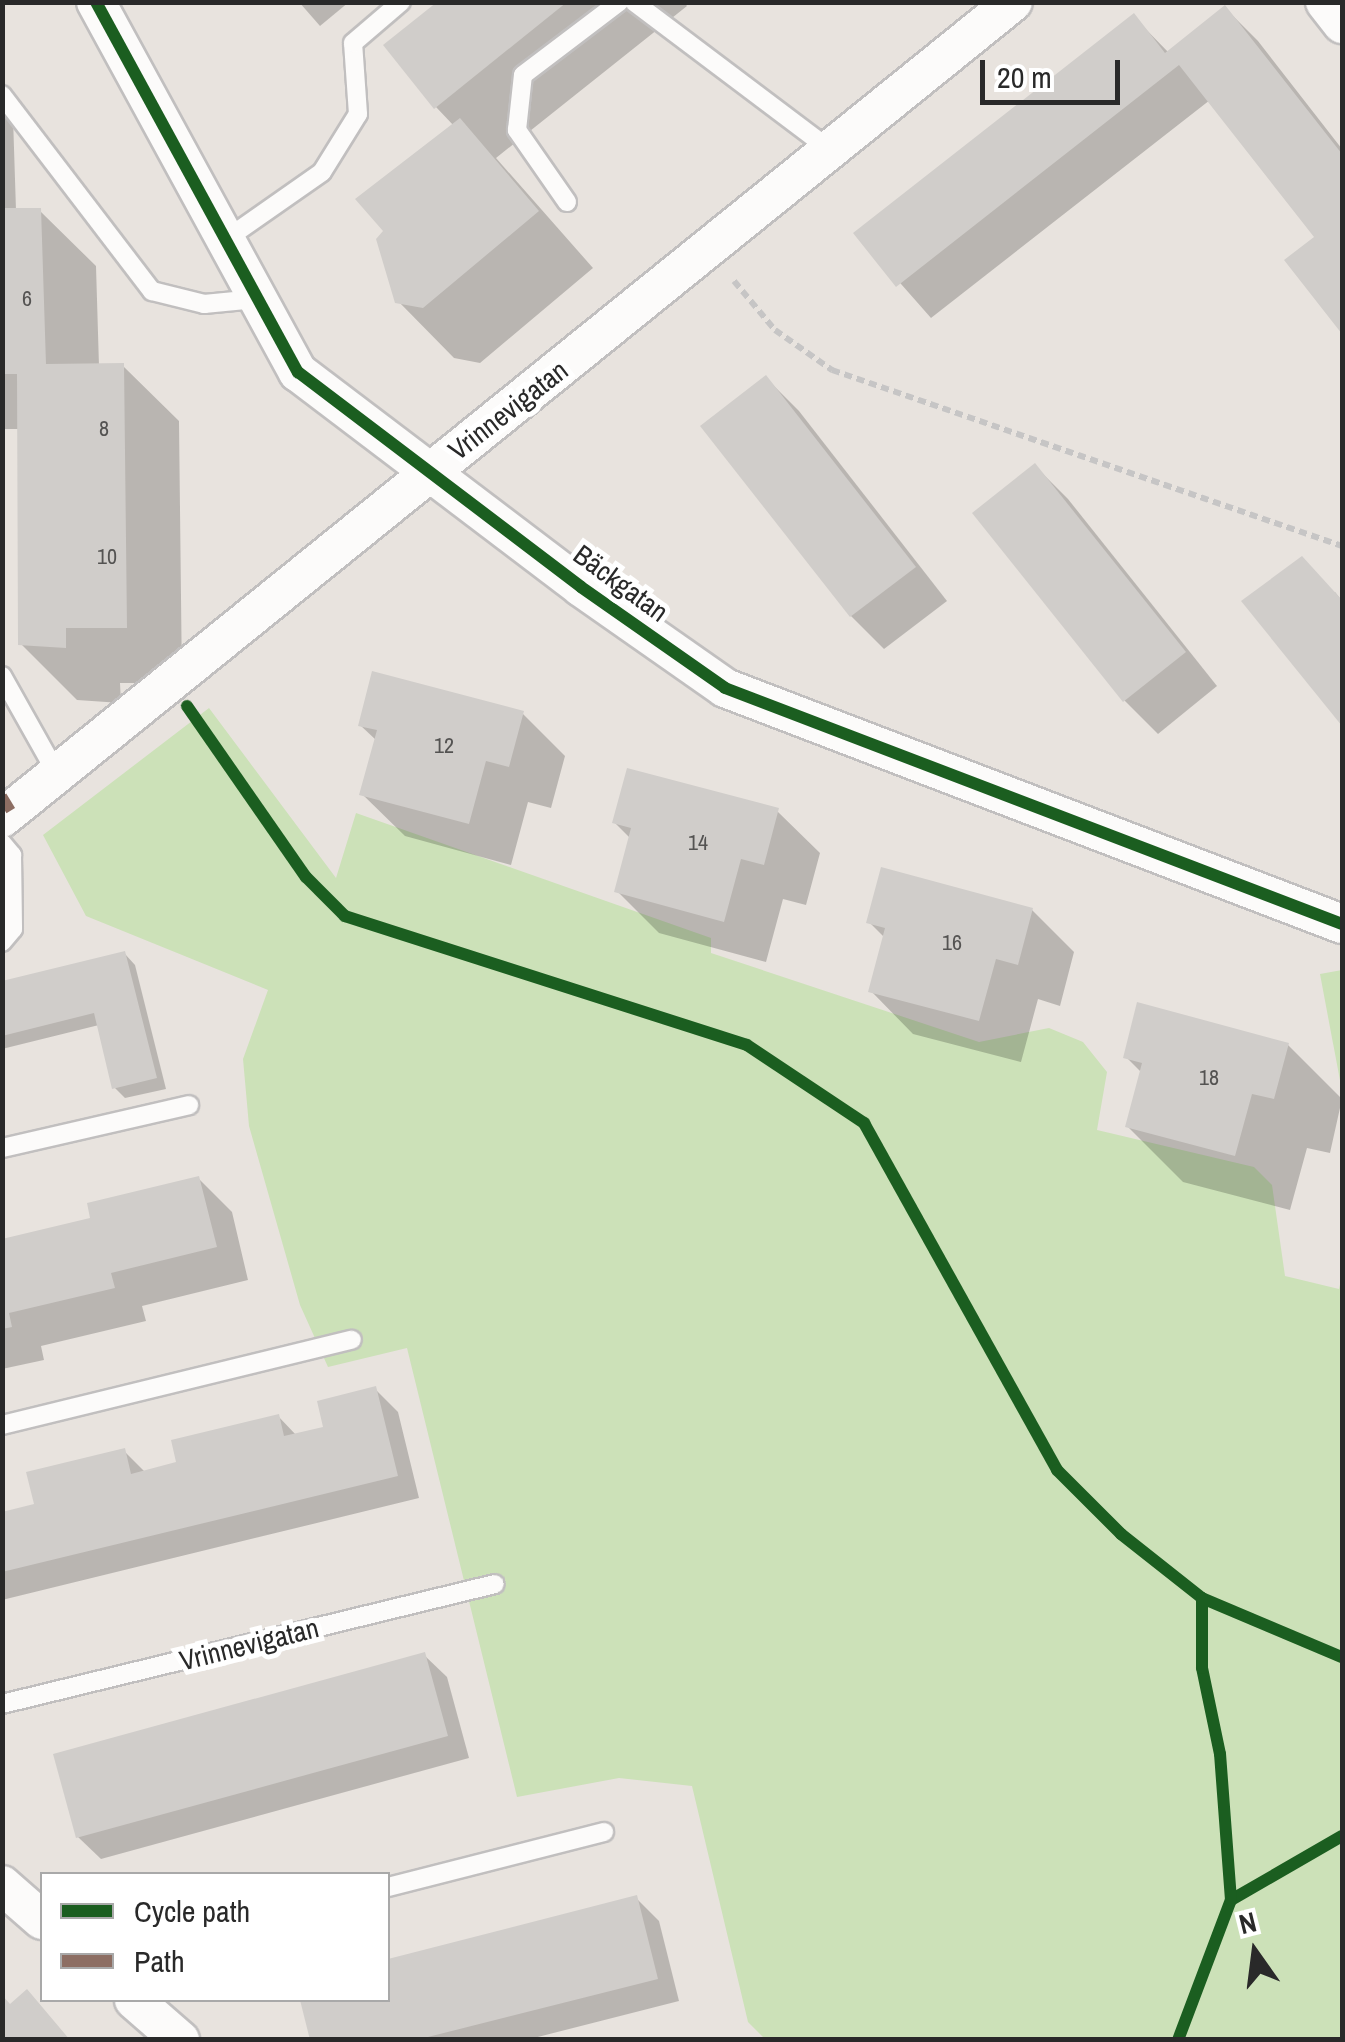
<!DOCTYPE html>
<html>
<head>
<meta charset="utf-8">
<style>
	body { margin:0 }
	#map { position:relative; width:1345px; height:2042px; overflow:hidden; background:#e8e3de; font-family:"Archivo Narrow",sans-serif }
	div>[style] { position:absolute }
	.green>* { inset:0; background:#cce1b8 }
	.shadow>* { inset:0; background:#0003 }
	.building>* { inset:0; background:#d0cdca }
	.path>* { height:6px; margin-top:-3px; transform-origin:0; background:repeating-linear-gradient(90deg,#c6c5c5 0 8px,transparent 0 13px) }
	.roads { filter:drop-shadow(2px 0 #c1bfbf) drop-shadow(-2px 0 #c1bfbf) drop-shadow(0 2px #c1bfbf) drop-shadow(0 -2px #c1bfbf) }
	.lane>* { height:18px; margin:-9px; padding:0 9px; transform-origin:9px; border-radius:9px; background:#fcfbfa }
	.street>* { height:38px; margin:-19px; padding:0 19px; transform-origin:19px; border-radius:19px; background:#fcfbfa }
	.quiet>* { height:10px; margin-top:-5px; transform-origin:0; background:repeating-linear-gradient(90deg,#8d6e63 0 20px,transparent 0 30px) }
	.cycleway>* { height:12px; margin:-6px; padding:0 6px; transform-origin:6px; border-radius:6px; background:#1b5e20 }
	span { translate:-50% -50%; white-space:nowrap; text-align:center; line-height:1.15; -webkit-text-stroke:10px #fff; paint-order:stroke }
	.number-label { font-size:22px; color:#545352 }
	.number-label span { -webkit-text-stroke-width:0 }
	.street-label { font-size:28px; color:#292929 }
	.frame { position:absolute; inset:0; border:5px solid #292929; pointer-events:none }
	.legend { position:absolute; left:40px; top:1872px; width:350px; height:130px; box-sizing:border-box; background:#fff; border:2px solid #a9a9a9; margin:0; padding:12px 18px; list-style:none; font-size:30px; color:#292929 }
	.legend li { display:flex; align-items:center; gap:20px; height:50px }
	.legend b { width:50px; border:2px solid #a9a9a9 }
	.north { position:absolute; left:1205px; top:1902px; width:100px; height:100px; -webkit-text-stroke:8px #fff; paint-order:stroke; rotate:346deg; font-size:28px; font-weight:700; line-height:40px; text-align:center; color:#292929 }
	.north::after { content:''; display:block; margin:auto; width:35px; height:45px; background:#292929; clip-path:polygon(50% 0,100% 100%,50% 72%,0 100%) }
	.scale { position:absolute; left:980px; top:60px; width:140px; height:45px; box-sizing:border-box; border:5px solid #292929; border-top:0; padding-left:12px; font-size:30px; line-height:35px; white-space:nowrap; color:#292929; -webkit-text-stroke:8px #fff; paint-order:stroke }
</style>
</head>
<body>
<div id="map">
	<div class="green">
		<i style="clip-path:polygon(209px 708px,336px 878px,356px 813px,711px 938px,711px 953px,979px 1042px,1049px 1028px,1083px 1042px,1107px 1072px,1097px 1130px,1254px 1167px,1272px 1185px,1285px 1276px,1339px 1289px,1342px 1275px,1342px 2039px,765px 2039px,748px 2022px,692px 1786px,619px 1778px,517px 1797px,407px 1348px,328px 1367px,300px 1305px,249px 1126px,243px 1059px,268px 990px,86px 916px,43px 835px)"></i>
		<i style="clip-path:polygon(1342px 970px,1342px 1091px,1320px 974px)"></i>
	</div>
	<div class="shadow">
		<i style="clip-path:polygon(299px 2px,349px 2px,320px 26px)"></i>
		<i style="clip-path:polygon(441px 2px,684px 2px,687px 6px,496px 158px,593px 268px,480px 363px,454px 358px,398px 301px,454px 126px,436px 107px)"></i>
		<i style="clip-path:polygon(1225px 8px,1258px 41px,1342px 149px,1342px 330px,1288px 260px,1317px 237px,1210px 100px,931px 318px,857px 234px,1133px 16px,1169px 53px)"></i>
		<i style="clip-path:polygon(2px 106px,13px 117px,16px 210px,40px 211px,96px 266px,99px 366px,123px 366px,179px 421px,182px 683px,120px 683px,121px 703px,77px 700px,21px 644px,20px 429px,2px 429px)"></i>
		<i style="clip-path:polygon(766px 378px,799px 411px,947px 601px,884px 649px,851px 616px)"></i>
		<i style="clip-path:polygon(1035px 466px,1068px 499px,1217px 686px,1158px 734px,1125px 701px,975px 513px)"></i>
		<i style="clip-path:polygon(1335px 592px,1342px 601px,1342px 722px,1245px 602px)"></i>
		<i style="clip-path:polygon(523px 714px,565px 756px,551px 808px,528px 802px,511px 865px,405px 836px,362px 794px,377px 741px,360px 725px)"></i>
		<i style="clip-path:polygon(777px 811px,820px 853px,806px 905px,783px 899px,766px 962px,659px 933px,617px 891px,631px 839px,615px 823px)"></i>
		<i style="clip-path:polygon(1032px 910px,1074px 952px,1060px 1006px,1038px 999px,1021px 1062px,913px 1034px,871px 991px,885px 938px,869px 922px)"></i>
		<i style="clip-path:polygon(125px 954px,135px 965px,166px 1089px,125px 1098px,114px 1087px,99px 1025px,2px 1049px,2px 984px)"></i>
		<i style="clip-path:polygon(1288px 1045px,1342px 1099px,1330px 1153px,1307px 1148px,1290px 1210px,1183px 1182px,1127px 1126px,1142px 1073px,1126px 1057px)"></i>
		<i style="clip-path:polygon(199px 1179px,232px 1212px,248px 1280px,142px 1306px,146px 1321px,41px 1346px,44px 1360px,2px 1369px,2px 1242px,93px 1220px)"></i>
		<i style="clip-path:polygon(375px 1389px,398px 1412px,419px 1498px,2px 1600px,2px 1514px,37px 1506px,124px 1451px,146px 1473px,179px 1464px,278px 1416px,297px 1436px,326px 1428px)"></i>
		<i style="clip-path:polygon(424px 1655px,447px 1677px,469px 1758px,101px 1859px,78px 1837px)"></i>
		<i style="clip-path:polygon(636px 1898px,659px 1921px,679px 2001px,526px 2040px,312px 2040px,302px 2000px,388px 2000px,388px 1961px)"></i>
	</div>
	<div class="building">
		<i style="clip-path:polygon(437px 2px,567px 2px,434px 109px,383px 45px)"></i>
		<i style="clip-path:polygon(1225px 5px,1342px 154px,1342px 334px,1284px 260px,1314px 237px,1179px 65px,896px 287px,853px 233px,1134px 13px,1165px 53px)"></i>
		<i style="clip-path:polygon(460px 118px,539px 211px,423px 308px,395px 303px,376px 239px,383px 231px,355px 199px)"></i>
		<i style="clip-path:polygon(2px 208px,41px 208px,46px 364px,124px 363px,127px 628px,66px 628px,66px 648px,18px 645px,17px 374px,2px 374px)"></i>
		<i style="clip-path:polygon(766px 375px,916px 567px,850px 617px,700px 426px)"></i>
		<i style="clip-path:polygon(1035px 463px,1186px 652px,1123px 702px,972px 513px)"></i>
		<i style="clip-path:polygon(1302px 556px,1342px 600px,1342px 726px,1241px 601px)"></i>
		<i style="clip-path:polygon(372px 671px,524px 711px,509px 767px,486px 761px,469px 824px,359px 795px,377px 730px,358px 726px)"></i>
		<i style="clip-path:polygon(627px 768px,779px 808px,764px 865px,741px 859px,724px 922px,614px 892px,631px 828px,612px 823px)"></i>
		<i style="clip-path:polygon(881px 867px,1033px 908px,1018px 965px,996px 959px,979px 1021px,868px 992px,885px 928px,866px 923px)"></i>
		<i style="clip-path:polygon(125px 951px,157px 1078px,112px 1089px,94px 1013px,2px 1036px,2px 981px)"></i>
		<i style="clip-path:polygon(1137px 1002px,1289px 1043px,1274px 1099px,1252px 1094px,1235px 1156px,1125px 1127px,1142px 1063px,1123px 1058px)"></i>
		<i style="clip-path:polygon(199px 1176px,217px 1247px,111px 1273px,115px 1288px,9px 1313px,12px 1327px,2px 1329px,2px 1239px,90px 1218px,87px 1203px)"></i>
		<i style="clip-path:polygon(376px 1386px,398px 1476px,2px 1572px,2px 1512px,34px 1504px,26px 1472px,125px 1448px,131px 1474px,176px 1462px,171px 1440px,279px 1414px,284px 1436px,323px 1427px,317px 1401px)"></i>
		<i style="clip-path:polygon(425px 1652px,448px 1736px,76px 1838px,53px 1754px)"></i>
		<i style="clip-path:polygon(637px 1895px,658px 1979px,416px 2040px,310px 2040px,300px 2000px,388px 2000px,388px 1959px)"></i>
		<i style="clip-path:polygon(27px 1989px,70px 2040px,2px 2040px,2px 1995px,10px 2004px)"></i>
	</div>
	<div class="path">
		<i style="left:734px;top:281px;width:64px;rotate:50.1deg"></i>
		<i style="left:775px;top:330px;width:70px;rotate:35.1deg"></i>
		<i style="left:832px;top:370px;width:540px;rotate:19.04deg"></i>
	</div>
	<div class="roads">
		<div class="lane">
			<i style="left:634px;top:2px;width:248px;rotate:37deg"></i>
			<i style="left:2px;top:95px;width:247px;rotate:52.6deg"></i>
			<i style="left:152px;top:291px;width:54px;rotate:14deg"></i>
			<i style="left:204px;top:304px;width:52px;rotate:-5.5deg"></i>
			<i style="left:567px;top:202px;width:88px;rotate:-124.8deg"></i>
			<i style="left:517px;top:130px;width:55px;rotate:-83.8deg"></i>
			<i style="left:523px;top:75px;width:121px;rotate:-37.2deg"></i>
			<i style="left:225px;top:240px;width:118px;rotate:-35deg"></i>
			<i style="left:322px;top:172px;width:68px;rotate:-58.2deg"></i>
			<i style="left:358px;top:114px;width:71px;rotate:-94deg"></i>
			<i style="left:353px;top:43px;width:63px;rotate:-40.5deg"></i>
			<i style="left:2px;top:676px;width:112px;rotate:60.7deg"></i>
			<i style="left:2px;top:843px;width:16px;rotate:50deg"></i>
			<i style="left:12px;top:855px;width:74px;rotate:89.2deg"></i>
			<i style="left:13px;top:929px;width:17px;rotate:130deg"></i>
			<i style="left:2px;top:1148px;width:192px;rotate:-12.9deg"></i>
			<i style="left:2px;top:1425px;width:360px;rotate:-13.7deg"></i>
			<i style="left:2px;top:1704px;width:507px;rotate:-13.68deg"></i>
			<i style="left:388px;top:1887px;width:223px;rotate:-14.3deg"></i>
		</div>
		<div class="street">
			<i style="left:96px;top:2px;width:422px;rotate:61.4deg"></i>
			<i style="left:298px;top:372px;width:355px;rotate:37.2deg"></i>
			<i style="left:581px;top:587px;width:176px;rotate:35deg"></i>
			<i style="left:725px;top:688px;width:661px;rotate:20.93deg"></i>
			<i style="left:1325px;top:2px;width:28px;rotate:52deg"></i>
			<i style="left:2px;top:818px;width:1299px;rotate:-38.91deg"></i>
			<i style="left:2px;top:1885px;width:53px;rotate:41.2deg"></i>
			<i style="left:134px;top:2000px;width:61px;rotate:41deg"></i>
		</div>
	</div>
	<div class="quiet">
		<i style="left:2px;top:796px;width:17px;rotate:59deg"></i>
	</div>
	<div class="cycleway">
		<i style="left:96px;top:2px;width:422px;rotate:61.4deg"></i>
		<i style="left:298px;top:372px;width:355px;rotate:37.2deg"></i>
		<i style="left:581px;top:587px;width:176px;rotate:35deg"></i>
		<i style="left:725px;top:688px;width:661px;rotate:20.93deg"></i>
		<i style="left:187px;top:706px;width:208px;rotate:55.2deg"></i>
		<i style="left:306px;top:877px;width:55px;rotate:45deg"></i>
		<i style="left:345px;top:916px;width:422px;rotate:17.8deg"></i>
		<i style="left:747px;top:1045px;width:141px;rotate:33.7deg"></i>
		<i style="left:864px;top:1123px;width:397px;rotate:60.9deg"></i>
		<i style="left:1057px;top:1470px;width:91px;rotate:45deg"></i>
		<i style="left:1121px;top:1534px;width:103px;rotate:38.3deg"></i>
		<i style="left:1202px;top:1598px;width:152px;rotate:22.9deg"></i>
		<i style="left:1231px;top:1900px;width:128px;rotate:-30deg"></i>
		<i style="left:1178px;top:2040px;width:150px;rotate:-69.3deg"></i>
		<i style="left:1231px;top:1900px;width:146px;rotate:-94.3deg"></i>
		<i style="left:1220px;top:1754px;width:88px;rotate:-101.8deg"></i>
		<i style="left:1202px;top:1668px;width:70px;rotate:-90deg"></i>
	</div>
	<div class="number-label">
		<span style="left:27px;top:299px">6</span>
		<span style="left:104px;top:429px">8</span>
		<span style="left:107px;top:557px">10</span>
		<span style="left:444px;top:746px">12</span>
		<span style="left:698px;top:843px">14</span>
		<span style="left:952px;top:943px">16</span>
		<span style="left:1209px;top:1078px">18</span>
	</div>
	<div class="street-label">
		<span style="left:508px;top:410px;rotate:-38deg">Vrinnevigatan</span>
		<span style="left:621px;top:583px;rotate:36deg">Bäckgatan</span>
		<span style="left:249px;top:1644px;rotate:-14deg">Vrinnevigatan</span>
	</div>
	<div class="frame"></div>
	<ul class="legend">
	<li><b style="height:12px;background:#1b5e20"></b>Cycle path</li>
	<li><b style="height:12px;background:#8d6e63"></b>Path</li>
	</ul>
	<div class="north">N</div>
	<div class="scale">20 m</div>
</div>
</body>
</html>
